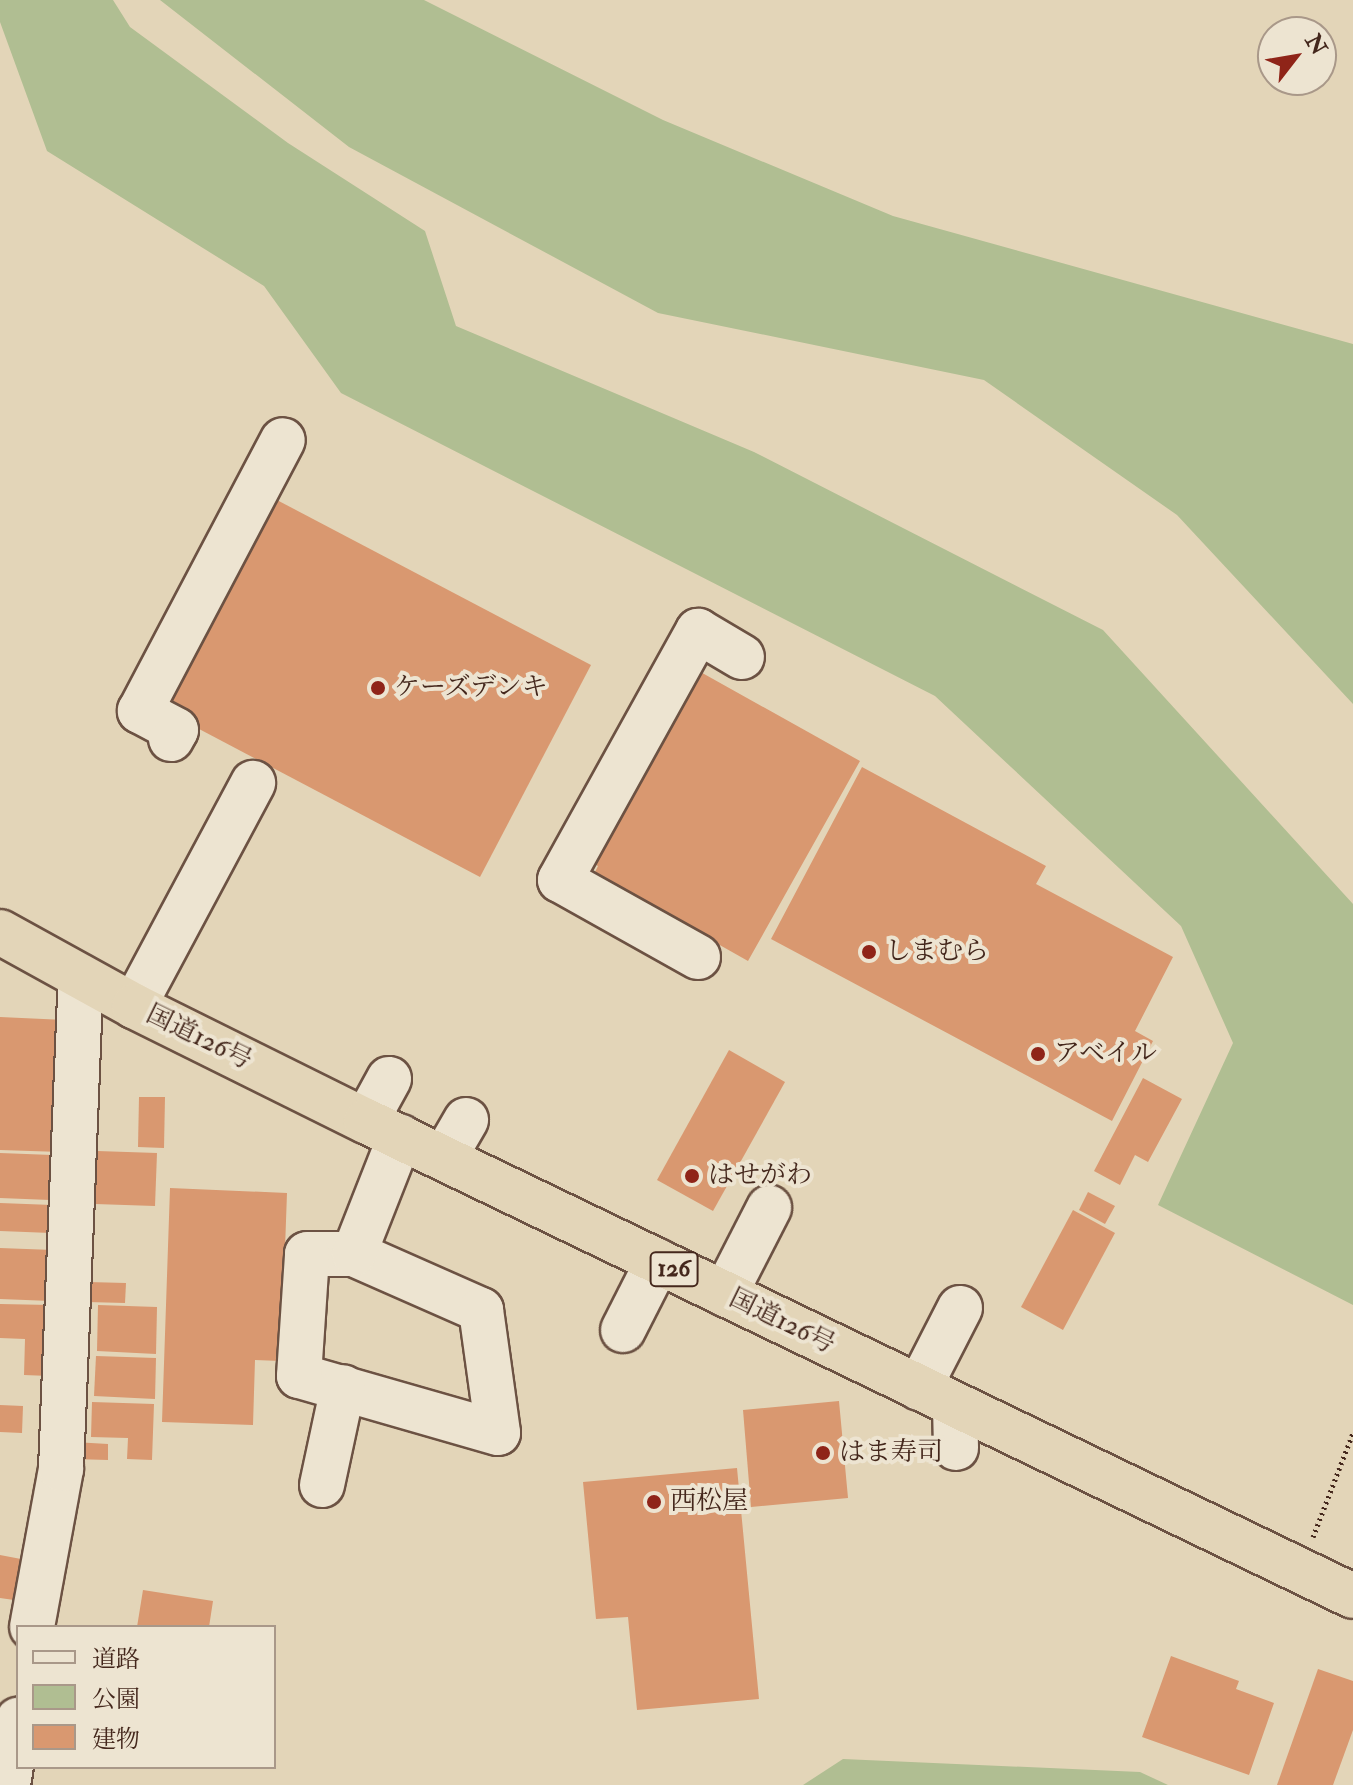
<!DOCTYPE html>
<html>
<head>
<meta charset="utf-8">
<style>
	body { margin:0 }
	#map { position:relative; width:1353px; height:1785px; overflow:hidden; background:#e3d5b8; font-family:"IM FELL Double Pica","Noto Serif JP",serif }
	div>[style] { position:absolute }
	.green>* { inset:0; background:#b0be92 }
	.building>* { inset:0; background:#d99870 }
	.path>* { height:5px; margin-top:-2.5px; transform-origin:0; background:repeating-linear-gradient(90deg,#44271c 0 2px,transparent 0 6px) }
	.roads { filter:drop-shadow(2px 0 #6c5243) drop-shadow(-2px 0 #6c5243) drop-shadow(0 2px #6c5243) drop-shadow(0 -2px #6c5243) }
	.minor>* { height:44px; margin:-22px; padding:0 22px; transform-origin:22px; border-radius:22px; background:#ede4d1 }
	.highway>* { height:44px; margin:-22px; padding:0 22px; transform-origin:22px; border-radius:22px; background:#e3d5b8 }
	.dots>* { width:22px; height:22px; translate:-50% -50%; box-sizing:border-box; border:4px solid #ede4d1; border-radius:50% }
	span { translate:-50% -50%; white-space:nowrap; text-align:center; line-height:1.15; -webkit-text-stroke:8px #ede4d1; paint-order:stroke }
	.shield-label span { padding:2px 6px; background:#ede4d1; border:2px solid; border-radius:6px; -webkit-text-stroke-width:0 }
	.shield-label { font-size:24px; color:#44271c; font-weight:700 }
	.poi-label { font-size:26px; color:#44271c }
	.left { translate:0 -50%; text-align:left }
	.street-label { font-size:26px; color:#44271c }
	.legend { position:absolute; left:16px; top:1625px; width:260px; height:144px; box-sizing:border-box; background:#ede4d1; border:2px solid #a99889; margin:0; padding:10px 14px; list-style:none; font-size:24px; color:#44271c }
	.legend li { display:flex; align-items:center; gap:16px; height:40px }
	.legend b { width:40px; border:2px solid #a99889 }
	.north { position:absolute; left:1257px; top:16px; width:80px; height:80px; box-sizing:border-box; background:#ede4d1; border:2px solid #a99889; border-radius:50%; rotate:59deg; font-size:22px; font-weight:700; line-height:32px; text-align:center; color:#44271c }
	.north::after { content:''; display:block; margin:auto; width:28px; height:36px; background:#8f2418; clip-path:polygon(50% 0,100% 100%,50% 72%,0 100%) }
</style>
</head>
<body>
<div id="map">
	<div class="green">
		<i style="clip-path:polygon(0 0,113px 0,130px 27px,288px 143px,425px 231px,456px 326px,754px 452px,1103px 630px,1353px 904px,1353px 1305px,1158px 1205px,1233px 1043px,1181px 926px,935px 696px,341px 393px,264px 286px,47px 151px,0 22px)"></i>
		<i style="clip-path:polygon(160px 0,424px 0,663px 120px,893px 216px,1353px 344px,1353px 704px,1177px 515px,984px 380px,658px 313px,349px 147px)"></i>
		<i style="clip-path:polygon(843px 1759px,1140px 1772px,1168px 1785px,803px 1785px)"></i>
	</div>
	<div class="building">
		<i style="clip-path:polygon(275px 499px,591px 665px,480px 877px,165px 711px)"></i>
		<i style="clip-path:polygon(688px 665px,860px 761px,748px 961px,594px 874px,598px 866px,581px 856px)"></i>
		<i style="clip-path:polygon(862px 767px,1046px 866px,1036px 884px,1173px 957px,1135px 1031px,1153px 1041px,1112px 1121px,771px 939px)"></i>
		<i style="clip-path:polygon(0 1017px,65px 1020px,61px 1152px,0 1150px)"></i>
		<i style="clip-path:polygon(729px 1050px,785px 1082px,713px 1211px,657px 1180px)"></i>
		<i style="clip-path:polygon(1143px 1078px,1182px 1099px,1148px 1162px,1135px 1155px,1120px 1185px,1094px 1171px)"></i>
		<i style="clip-path:polygon(139px 1097px,165px 1097px,164px 1148px,138px 1147px)"></i>
		<i style="clip-path:polygon(97px 1151px,157px 1153px,155px 1206px,95px 1204px)"></i>
		<i style="clip-path:polygon(0 1153px,52px 1155px,50px 1200px,0 1198px)"></i>
		<i style="clip-path:polygon(170px 1188px,287px 1193px,281px 1361px,255px 1360px,253px 1425px,162px 1422px)"></i>
		<i style="clip-path:polygon(1088px 1192px,1115px 1206px,1105px 1224px,1079px 1210px)"></i>
		<i style="clip-path:polygon(0 1203px,52px 1205px,51px 1233px,0 1231px)"></i>
		<i style="clip-path:polygon(1073px 1210px,1115px 1233px,1063px 1330px,1021px 1307px)"></i>
		<i style="clip-path:polygon(0 1248px,53px 1250px,51px 1301px,0 1299px)"></i>
		<i style="clip-path:polygon(88px 1282px,126px 1283px,125px 1303px,87px 1302px)"></i>
		<i style="clip-path:polygon(0 1304px,51px 1305px,49px 1376px,24px 1375px,25px 1339px,0 1338px)"></i>
		<i style="clip-path:polygon(98px 1305px,157px 1307px,156px 1354px,97px 1351px)"></i>
		<i style="clip-path:polygon(96px 1356px,156px 1358px,155px 1399px,94px 1396px)"></i>
		<i style="clip-path:polygon(839px 1401px,848px 1498px,751px 1507px,743px 1410px)"></i>
		<i style="clip-path:polygon(92px 1402px,154px 1404px,152px 1460px,127px 1459px,128px 1438px,91px 1437px)"></i>
		<i style="clip-path:polygon(0 1405px,23px 1406px,22px 1433px,0 1432px)"></i>
		<i style="clip-path:polygon(74px 1442px,108px 1444px,108px 1460px,73px 1459px)"></i>
		<i style="clip-path:polygon(737px 1468px,759px 1699px,637px 1710px,628px 1617px,596px 1619px,583px 1482px)"></i>
		<i style="clip-path:polygon(0 1555px,21px 1559px,14px 1600px,0 1598px)"></i>
		<i style="clip-path:polygon(143px 1590px,213px 1601px,209px 1627px,137px 1627px)"></i>
		<i style="clip-path:polygon(1171px 1656px,1239px 1681px,1236px 1689px,1274px 1703px,1249px 1775px,1142px 1737px)"></i>
		<i style="clip-path:polygon(1318px 1669px,1353px 1681px,1353px 1730px,1333px 1785px,1277px 1785px)"></i>
	</div>
	<div class="path">
		<i style="left:1313px;top:1537px;width:111px;rotate:-69deg"></i>
	</div>
	<div class="roads">
		<div class="minor">
			<i style="left:171px;top:739px;width:10px;rotate:-61deg"></i>
			<i style="left:176px;top:730px;width:41px;rotate:-152.2deg"></i>
			<i style="left:140px;top:711px;width:306px;rotate:-62.2deg"></i>
			<i style="left:698px;top:957px;width:158px;rotate:-150.8deg"></i>
			<i style="left:560px;top:880px;width:285px;rotate:-61deg"></i>
			<i style="left:698px;top:631px;width:51px;rotate:30.6deg"></i>
			<i style="left:134px;top:1006px;width:253px;rotate:-61.9deg"></i>
			<i style="left:366px;top:1121px;width:48px;rotate:-61.3deg"></i>
			<i style="left:444px;top:1158px;width:44px;rotate:-59.9deg"></i>
			<i style="left:307px;top:1254px;width:47px"></i>
			<i style="left:354px;top:1254px;width:139px;rotate:23.8deg"></i>
			<i style="left:481px;top:1310px;width:124px;rotate:82.1deg"></i>
			<i style="left:498px;top:1433px;width:207px;rotate:-164deg"></i>
			<i style="left:299px;top:1376px;width:122px;rotate:-86.2deg"></i>
			<i style="left:354px;top:1254px;width:126px;rotate:-68.5deg"></i>
			<i style="left:725px;top:1294px;width:97px;rotate:-62.9deg"></i>
			<i style="left:623px;top:1330px;width:77px;rotate:-63.1deg"></i>
			<i style="left:919px;top:1388px;width:90px;rotate:-62.9deg"></i>
			<i style="left:955px;top:1406px;width:42px;rotate:88.6deg"></i>
			<i style="left:322px;top:1485px;width:100px;rotate:-77.9deg"></i>
			<i style="left:32px;top:1627px;width:161px;rotate:-79.6deg"></i>
			<i style="left:61px;top:1469px;width:492px;rotate:-87.7deg"></i>
			<i style="left:8px;top:1785px;width:66px;rotate:-81.3deg"></i>
		</div>
		<div class="highway">
			<i style="left:0;top:932px;width:153px;rotate:28.9deg"></i>
			<i style="left:134px;top:1006px;width:259px;rotate:26.4deg"></i>
			<i style="left:366px;top:1121px;width:1095px;rotate:25.7deg"></i>
		</div>
	</div>
	<div class="dots">
		<i style="left:378px;top:688px;background:#8f2418"></i>
		<i style="left:869px;top:952px;background:#8f2418"></i>
		<i style="left:1038px;top:1054px;background:#8f2418"></i>
		<i style="left:692px;top:1176px;background:#8f2418"></i>
		<i style="left:823px;top:1453px;background:#8f2418"></i>
		<i style="left:654px;top:1502px;background:#8f2418"></i>
	</div>
	<div class="shield-label">
		<span style="left:674px;top:1269px">126</span>
	</div>
	<div class="poi-label">
		<span class="left" style="left:394px;top:688px">ケーズデンキ</span>
		<span class="left" style="left:885px;top:952px">しまむら</span>
		<span class="left" style="left:1054px;top:1054px">アベイル</span>
		<span class="left" style="left:708px;top:1176px">はせがわ</span>
		<span class="left" style="left:839px;top:1453px">はま寿司</span>
		<span class="left" style="left:670px;top:1502px">西松屋</span>
	</div>
	<div class="street-label">
		<span style="left:199px;top:1038px;rotate:26deg">国道126号</span>
		<span style="left:782px;top:1322px;rotate:26deg">国道126号</span>
	</div>
	<ul class="legend">
	<li><b style="height:10px;background:#ede4d1"></b>道路</li>
	<li><b style="height:22px;background:#b0be92"></b>公園</li>
	<li><b style="height:22px;background:#d99870"></b>建物</li>
	</ul>
	<div class="north">N</div>
</div>
</body>
</html>
